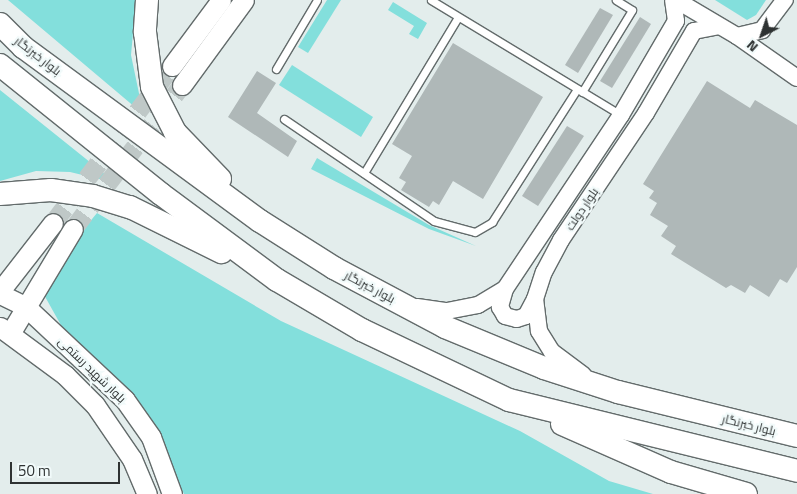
<!DOCTYPE html>
<html>
<head>
<meta charset="utf-8">
<style>
	body { margin:0 }
	#map { position:relative; width:797px; height:494px; overflow:hidden; background:#e3edec; font-family:"Titillium Web",Cairo,sans-serif }
	div>[style] { position:absolute }
	.green>* { inset:0; background:#83dfdc }
	.building>* { inset:0; background:#afb8b8 }
	.secondary-tunnel>* { height:19px; margin-top:-9.5px; transform-origin:0; background:repeating-linear-gradient(90deg,#bfc8c7 0 19px,transparent 0 28px) }
	.roads { filter:drop-shadow(1px 0 #636b6b) drop-shadow(-1px 0 #636b6b) drop-shadow(0 1px #636b6b) drop-shadow(0 -1px #636b6b) }
	.service>* { height:7px; margin:-3.5px; padding:0 3.5px; transform-origin:3.5px; border-radius:3.5px; background:#fff }
	.tertiary>* { height:16px; margin:-8px; padding:0 8px; transform-origin:8px; border-radius:8px; background:#fff }
	.secondary>* { height:19px; margin:-9.5px; padding:0 9.5px; transform-origin:9.5px; border-radius:9.5px; background:#fff }
	.trunk>* { height:22px; margin:-11px; padding:0 11px; transform-origin:11px; border-radius:11px; background:#fff }
	span { translate:-50% -50%; white-space:nowrap; text-align:center; line-height:1.15; -webkit-text-stroke:4.5px #f1fafa; paint-order:stroke }
	.street-label { font-size:12px; color:#2e3232 }
	.north { position:absolute; left:737px; top:10px; width:50px; height:50px; -webkit-text-stroke:4px #f1fafa; paint-order:stroke; rotate:221deg; font-size:14px; font-weight:700; line-height:20px; text-align:center; color:#2e3232 }
	.north::after { content:''; display:block; margin:auto; width:18px; height:22px; background:#2e3232; clip-path:polygon(50% 0,100% 100%,50% 72%,0 100%) }
	.scale { position:absolute; left:10px; top:462px; width:110px; height:22px; box-sizing:border-box; border:2px solid #2e3232; border-top:0; padding-left:6px; font-size:15px; line-height:18px; white-space:nowrap; color:#2e3232; -webkit-text-stroke:4px #f1fafa; paint-order:stroke }
</style>
</head>
<body>
<div id="map">
	<div class="green">
		<i style="clip-path:polygon(8px 0,136px 0,131px 55px,141px 103px,136px 108px)"></i>
		<i style="clip-path:polygon(327px 0,341px 0,308px 53px,298px 47px)"></i>
		<i style="clip-path:polygon(715px 0,766px 0,756px 15px,747px 20px)"></i>
		<i style="clip-path:polygon(393px 2px,427px 23px,418px 39px,409px 34px,414px 26px,388px 10px)"></i>
		<i style="clip-path:polygon(292px 65px,373px 117px,361px 137px,279px 85px)"></i>
		<i style="clip-path:polygon(0 90px,116px 183px,70px 172px,36px 171px,0 181px)"></i>
		<i style="clip-path:polygon(317px 158px,429px 225px,476px 246px,429px 229px,311px 169px)"></i>
		<i style="clip-path:polygon(97px 213px,281px 321px,520px 431px,609px 481px,653px 494px,184px 494px,150px 424px,62px 327px,43px 293px,69px 247px)"></i>
	</div>
	<div class="building">
		<i style="clip-path:polygon(600px 8px,613px 15px,578px 73px,565px 65px)"></i>
		<i style="clip-path:polygon(640px 17px,651px 24px,612px 88px,600px 81px)"></i>
		<i style="clip-path:polygon(453px 43px,543px 97px,483px 199px,453px 181px,439px 205px,433px 201px,429px 207px,401px 190px,406px 182px,399px 178px,412px 156px,392px 144px)"></i>
		<i style="clip-path:polygon(257px 71px,276px 83px,257px 113px,297px 141px,288px 157px,228px 117px)"></i>
		<i style="clip-path:polygon(707px 81px,750px 108px,755px 100px,797px 125px,797px 267px,787px 283px,780px 279px,769px 297px,750px 285px,745px 293px,731px 285px,726px 288px,671px 254px,676px 246px,661px 236px,668px 226px,650px 215px,657px 203px,649px 198px,654px 191px,643px 184px)"></i>
		<i style="clip-path:polygon(567px 126px,584px 136px,538px 206px,522px 196px)"></i>
	</div>
	<div class="secondary-tunnel">
		<i style="left:53px;top:223px;width:197px;rotate:-52.8deg"></i>
		<i style="left:73px;top:229px;width:181px;rotate:-52.9deg"></i>
	</div>
	<div class="roads">
		<div class="service">
			<i style="left:431px;top:0;width:222px;rotate:31.2deg"></i>
			<i style="left:276px;top:69px;width:80px;rotate:-59.3deg"></i>
			<i style="left:582px;top:92px;width:96px;rotate:-58.6deg"></i>
			<i style="left:632px;top:10px;width:19px;rotate:-148deg"></i>
			<i style="left:284px;top:119px;width:181px;rotate:34.2deg"></i>
			<i style="left:434px;top:221px;width:42px;rotate:15deg"></i>
			<i style="left:475px;top:232px;width:20px;rotate:-30deg"></i>
			<i style="left:492px;top:222px;width:158px;rotate:-57.4deg"></i>
			<i style="left:364px;top:173px;width:182px;rotate:-58.9deg"></i>
		</div>
		<div class="tertiary">
			<i style="left:676px;top:0;width:71px;rotate:30.5deg"></i>
			<i style="left:737px;top:36px;width:26px;rotate:-13deg"></i>
			<i style="left:762px;top:30px;width:38px;rotate:-53deg"></i>
			<i style="left:737px;top:36px;width:73px;rotate:35deg"></i>
			<i style="left:505px;top:289px;width:19px;rotate:106deg"></i>
			<i style="left:500px;top:307px;width:10px;rotate:61deg"></i>
			<i style="left:505px;top:316px;width:12px;rotate:14deg"></i>
			<i style="left:517px;top:319px;width:9px;rotate:-18deg"></i>
			<i style="left:526px;top:316px;width:19px;rotate:-62deg"></i>
			<i style="left:417px;top:307px;width:30px;rotate:8deg"></i>
			<i style="left:447px;top:311px;width:32px;rotate:-11deg"></i>
			<i style="left:478px;top:305px;width:31px;rotate:-31deg"></i>
			<i style="left:505px;top:289px;width:209px;rotate:-56.3deg"></i>
			<i style="left:621px;top:115px;width:109px;rotate:-59.7deg"></i>
			<i style="left:676px;top:21px;width:21px;rotate:-98deg"></i>
			<i style="left:583px;top:375px;width:39px;rotate:-143deg"></i>
			<i style="left:552px;top:352px;width:25px;rotate:-122deg"></i>
			<i style="left:539px;top:331px;width:32px;rotate:-97deg"></i>
			<i style="left:535px;top:299px;width:28px;rotate:-72deg"></i>
			<i style="left:544px;top:272px;width:36px;rotate:-62deg"></i>
			<i style="left:561px;top:240px;width:153px;rotate:-56.2deg"></i>
			<i style="left:646px;top:113px;width:95px;rotate:-59.7deg"></i>
			<i style="left:694px;top:31px;width:25px;rotate:-11deg"></i>
		</div>
		<div class="secondary">
			<i style="left:172px;top:66px;width:82px;rotate:-53.4deg"></i>
			<i style="left:182px;top:85px;width:105px;rotate:-53.9deg"></i>
			<i style="left:0;top:291px;width:86px;rotate:-52.1deg"></i>
			<i style="left:0;top:294px;width:28px;rotate:26deg"></i>
			<i style="left:25px;top:306px;width:137px;rotate:43.2deg"></i>
			<i style="left:125px;top:400px;width:45px;rotate:54.9deg"></i>
			<i style="left:151px;top:437px;width:61px;rotate:69.8deg"></i>
			<i style="left:0;top:327px;width:81px;rotate:36.4deg"></i>
			<i style="left:65px;top:375px;width:42px;rotate:45deg"></i>
			<i style="left:95px;top:405px;width:65px;rotate:55.6deg"></i>
			<i style="left:132px;top:459px;width:38px;rotate:67deg"></i>
			<i style="left:11px;top:332px;width:120px;rotate:-59deg"></i>
		</div>
		<div class="trunk">
			<i style="left:147px;top:0;width:32px;rotate:94deg"></i>
			<i style="left:145px;top:32px;width:55px;rotate:82.7deg"></i>
			<i style="left:152px;top:87px;width:51px;rotate:62.9deg"></i>
			<i style="left:175px;top:132px;width:65px;rotate:46.2deg"></i>
			<i style="left:0;top:24px;width:33px;rotate:45deg"></i>
			<i style="left:23px;top:47px;width:294px;rotate:36.3deg"></i>
			<i style="left:260px;top:221px;width:88px;rotate:32.4deg"></i>
			<i style="left:334px;top:268px;width:126px;rotate:28deg"></i>
			<i style="left:445px;top:327px;width:107px;rotate:22.5deg"></i>
			<i style="left:544px;top:368px;width:78px;rotate:18deg"></i>
			<i style="left:618px;top:392px;width:184px;rotate:13.8deg"></i>
			<i style="left:0;top:65px;width:206px;rotate:38.7deg"></i>
			<i style="left:161px;top:194px;width:144px;rotate:36.6deg"></i>
			<i style="left:277px;top:280px;width:99px;rotate:30.5deg"></i>
			<i style="left:362px;top:330px;width:163px;rotate:25.5deg"></i>
			<i style="left:509px;top:400px;width:297px;rotate:13.8deg"></i>
			<i style="left:0;top:194px;width:51px;rotate:-4.5deg"></i>
			<i style="left:51px;top:190px;width:42px;rotate:8.1deg"></i>
			<i style="left:93px;top:196px;width:39px;rotate:17deg"></i>
			<i style="left:130px;top:207px;width:102px;rotate:26.3deg"></i>
			<i style="left:562px;top:424px;width:119px;rotate:23.8deg"></i>
			<i style="left:671px;top:472px;width:78px;rotate:16.3deg"></i>
		</div>
	</div>
	<div class="street-label">
		<span style="left:38px;top:56px;rotate:38deg">بلوار خبرنگار</span>
		<span style="left:582px;top:209px;rotate:-56deg">بلوار دولت</span>
		<span style="left:370px;top:287px;rotate:28deg">بلوار خبرنگار</span>
		<span style="left:92px;top:370px;rotate:44deg">بلوار شهید رستمی</span>
		<span style="left:749px;top:425px;rotate:14deg">بلوار خبرنگار</span>
	</div>
	<div class="north">N</div>
	<div class="scale">50 m</div>
</div>
</body>
</html>
